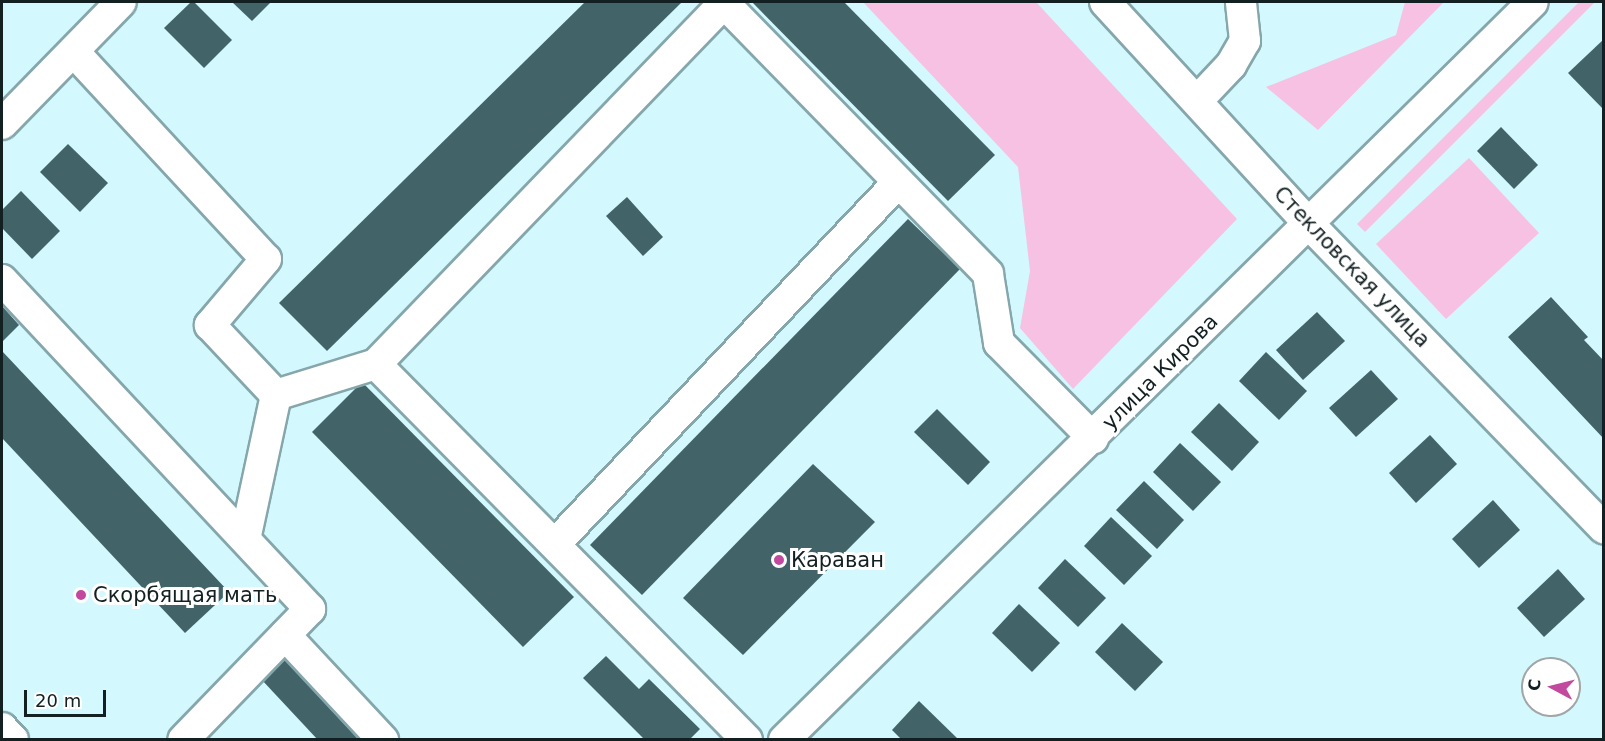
<!DOCTYPE html>
<html>
<head>
<meta charset="utf-8">
<style>
	body { margin:0 }
	#map { position:relative; width:1605px; height:741px; overflow:hidden; background:#d3f8fd; font-family:"DejaVu Sans",sans-serif }
	div>[style] { position:absolute }
	.green>* { inset:0; background:#f7c1e3 }
	.building>* { inset:0; background:#426367 }
	.roads { filter:drop-shadow(2px 0 #85a7ac) drop-shadow(-2px 0 #85a7ac) drop-shadow(0 2px #85a7ac) drop-shadow(0 -2px #85a7ac) }
	.minor>* { height:30px; margin:-15px; padding:0 15px; transform-origin:15px; border-radius:15px; background:#fff }
	.dots>* { width:16px; height:16px; translate:-50% -50%; box-sizing:border-box; border:3px solid #fff; border-radius:50% }
	span { translate:-50% -50%; white-space:nowrap; text-align:center; line-height:1.15; -webkit-text-stroke:6px #fff; paint-order:stroke }
	.street-label { font-size:21px; color:#132022 }
	.poi-label { font-size:21px; color:#132022 }
	.left { translate:0 -50%; text-align:left }
	.frame { position:absolute; inset:0; border:3px solid #132022; pointer-events:none }
	.north { position:absolute; left:1521px; top:657px; width:60px; height:60px; box-sizing:border-box; background:#fff; border:2px solid #a1a6a7; border-radius:50%; rotate:277deg; font-size:16px; font-weight:700; line-height:24px; text-align:center; color:#132022 }
	.north::after { content:''; display:block; margin:auto; width:21px; height:27px; background:#c2499e; clip-path:polygon(50% 0,100% 100%,50% 72%,0 100%) }
	.scale { position:absolute; left:24px; top:690px; width:82px; height:27px; box-sizing:border-box; border:3px solid #132022; border-top:0; padding-left:8px; font-size:18px; line-height:21px; white-space:nowrap; color:#132022; -webkit-text-stroke:4px #fff; paint-order:stroke }
</style>
</head>
<body>
<div id="map">
	<div class="green">
		<i style="clip-path:polygon(863px 2px,1036px 2px,1237px 219px,1073px 389px,1020px 328px,1030px 271px,1018px 167px)"></i>
		<i style="clip-path:polygon(1405px 2px,1444px 2px,1318px 130px,1266px 87px,1396px 35px)"></i>
		<i style="clip-path:polygon(1579px 2px,1595px 2px,1365px 232px,1357px 224px)"></i>
		<i style="clip-path:polygon(1469px 158px,1539px 233px,1446px 319px,1376px 244px)"></i>
	</div>
	<div class="building">
		<i style="clip-path:polygon(191px 2px,194px 2px,232px 40px,204px 68px,164px 28px)"></i>
		<i style="clip-path:polygon(232px 2px,271px 2px,252px 21px)"></i>
		<i style="clip-path:polygon(585px 2px,682px 2px,327px 351px,279px 303px)"></i>
		<i style="clip-path:polygon(752px 2px,844px 2px,995px 155px,948px 201px)"></i>
		<i style="clip-path:polygon(1604px 39px,1604px 110px,1568px 73px)"></i>
		<i style="clip-path:polygon(1501px 127px,1538px 165px,1514px 189px,1477px 151px)"></i>
		<i style="clip-path:polygon(68px 144px,108px 183px,80px 212px,40px 172px)"></i>
		<i style="clip-path:polygon(21px 191px,60px 231px,32px 259px,2px 228px,2px 210px)"></i>
		<i style="clip-path:polygon(627px 197px,663px 237px,643px 256px,606px 216px)"></i>
		<i style="clip-path:polygon(908px 219px,960px 269px,642px 595px,590px 545px)"></i>
		<i style="clip-path:polygon(1551px 297px,1588px 337px,1584px 340px,1604px 361px,1604px 439px,1508px 337px)"></i>
		<i style="clip-path:polygon(2px 306px,19px 325px,2px 342px)"></i>
		<i style="clip-path:polygon(1317px 312px,1345px 341px,1303px 380px,1276px 350px)"></i>
		<i style="clip-path:polygon(2px 351px,229px 592px,185px 633px,2px 438px)"></i>
		<i style="clip-path:polygon(1266px 352px,1307px 391px,1279px 420px,1239px 381px)"></i>
		<i style="clip-path:polygon(1371px 370px,1398px 399px,1356px 437px,1329px 408px)"></i>
		<i style="clip-path:polygon(362px 382px,574px 597px,523px 647px,312px 432px)"></i>
		<i style="clip-path:polygon(1219px 403px,1259px 442px,1232px 471px,1191px 432px)"></i>
		<i style="clip-path:polygon(937px 409px,990px 462px,968px 485px,914px 432px)"></i>
		<i style="clip-path:polygon(1430px 435px,1457px 464px,1416px 503px,1389px 473px)"></i>
		<i style="clip-path:polygon(1180px 443px,1221px 482px,1193px 511px,1153px 472px)"></i>
		<i style="clip-path:polygon(813px 464px,875px 522px,743px 655px,683px 598px)"></i>
		<i style="clip-path:polygon(1144px 481px,1184px 520px,1157px 549px,1116px 510px)"></i>
		<i style="clip-path:polygon(1493px 500px,1520px 530px,1479px 568px,1452px 539px)"></i>
		<i style="clip-path:polygon(1111px 517px,1152px 556px,1124px 585px,1084px 546px)"></i>
		<i style="clip-path:polygon(1065px 559px,1106px 598px,1078px 627px,1038px 588px)"></i>
		<i style="clip-path:polygon(1558px 569px,1585px 599px,1544px 637px,1517px 608px)"></i>
		<i style="clip-path:polygon(1019px 604px,1060px 643px,1032px 672px,992px 633px)"></i>
		<i style="clip-path:polygon(1122px 623px,1163px 662px,1135px 691px,1095px 652px)"></i>
		<i style="clip-path:polygon(606px 656px,639px 689px,649px 679px,700px 729px,689px 740px,645px 740px,583px 678px)"></i>
		<i style="clip-path:polygon(283px 658px,359px 740px,318px 740px,261px 679px)"></i>
		<i style="clip-path:polygon(919px 701px,959px 740px,902px 740px,892px 730px)"></i>
	</div>
	<div class="roads">
		<div class="minor">
			<i style="left:1105px;top:2px;width:301px;rotate:47.4deg"></i>
			<i style="left:1309px;top:224px;width:424px;rotate:45.9deg"></i>
			<i style="left:74px;top:52px;width:282px;rotate:47.2deg"></i>
			<i style="left:266px;top:259px;width:87px;rotate:130.3deg"></i>
			<i style="left:210px;top:325px;width:96px;rotate:46.7deg"></i>
			<i style="left:276px;top:395px;width:147px;rotate:102.1deg"></i>
			<i style="left:1197px;top:101px;width:50px;rotate:-46.6deg"></i>
			<i style="left:1231px;top:65px;width:28px;rotate:-60deg"></i>
			<i style="left:1245px;top:41px;width:39px;rotate:-96deg"></i>
			<i style="left:2px;top:124px;width:170px;rotate:-45.7deg"></i>
			<i style="left:2px;top:280px;width:451px;rotate:46.9deg"></i>
			<i style="left:310px;top:609px;width:182px;rotate:134.1deg"></i>
			<i style="left:276px;top:395px;width:105px;rotate:-17.2deg"></i>
			<i style="left:555px;top:544px;width:499px;rotate:-46.5deg"></i>
			<i style="left:285px;top:635px;width:144px;rotate:47deg"></i>
			<i style="left:2px;top:728px;width:16px;rotate:47deg"></i>
			<i style="left:747px;top:740px;width:528px;rotate:-134.62deg"></i>
			<i style="left:376px;top:364px;width:501px;rotate:-46.05deg"></i>
			<i style="left:724px;top:3px;width:378px;rotate:45.7deg"></i>
			<i style="left:988px;top:274px;width:70px;rotate:80.9deg"></i>
			<i style="left:999px;top:343px;width:134px;rotate:45.3deg"></i>
			<i style="left:784px;top:740px;width:1051px;rotate:-44.58deg"></i>
		</div>
	</div>
	<div class="dots">
		<i style="left:779px;top:560px;background:#c2499e"></i>
		<i style="left:81px;top:595px;background:#c2499e"></i>
	</div>
	<div class="street-label">
		<span style="left:1352px;top:267px;rotate:46deg">Стекловская улица</span>
		<span style="left:1160px;top:372px;rotate:-45deg">улица Кирова</span>
	</div>
	<div class="poi-label">
		<span class="left" style="left:791px;top:560px">Караван</span>
		<span class="left" style="left:93px;top:595px">Скорбящая мать</span>
	</div>
	<div class="frame"></div>
	<div class="north">С</div>
	<div class="scale">20 m</div>
</div>
</body>
</html>
